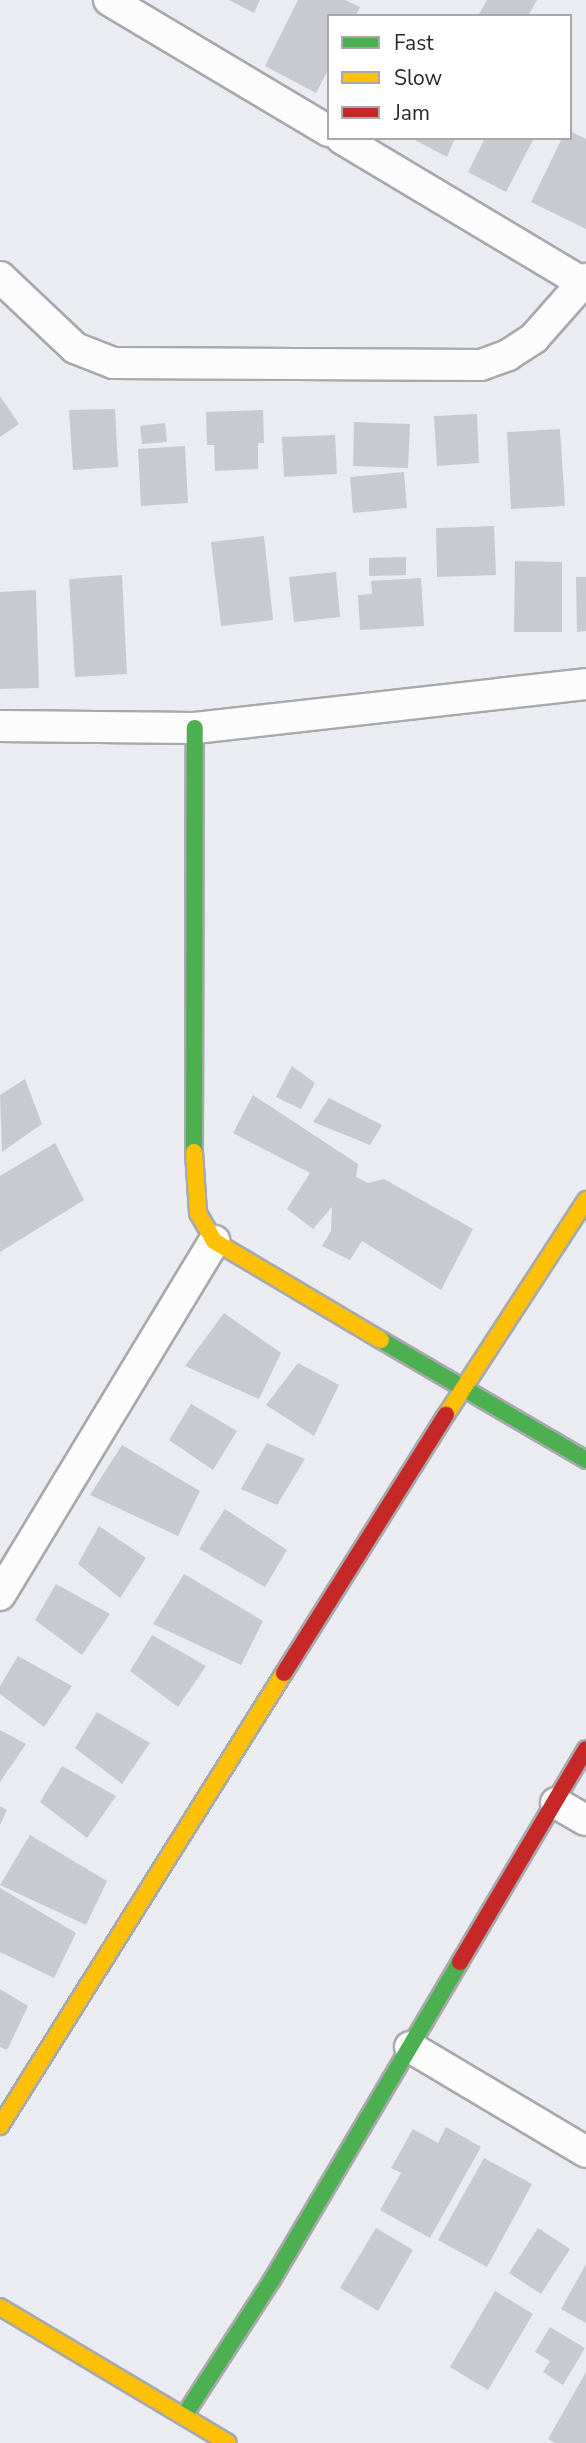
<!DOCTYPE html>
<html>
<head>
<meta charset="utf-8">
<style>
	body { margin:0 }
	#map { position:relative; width:586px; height:2443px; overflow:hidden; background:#ebecf2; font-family:"Nunito Sans",sans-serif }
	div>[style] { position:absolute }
	.building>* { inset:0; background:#c8cacf }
	.roads { filter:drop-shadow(2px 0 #a8a9ad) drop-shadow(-2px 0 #a8a9ad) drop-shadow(0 2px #a8a9ad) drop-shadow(0 -2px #a8a9ad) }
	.street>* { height:30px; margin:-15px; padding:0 15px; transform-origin:15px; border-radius:15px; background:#fcfcfd }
	.fast>* { height:16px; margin:-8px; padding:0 8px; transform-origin:8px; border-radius:8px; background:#4caf50 }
	.slow>* { height:16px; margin:-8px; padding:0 8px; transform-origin:8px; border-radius:8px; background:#ffc107 }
	.jam>* { height:16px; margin:-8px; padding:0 8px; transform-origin:8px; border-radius:8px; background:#c62828 }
	span { translate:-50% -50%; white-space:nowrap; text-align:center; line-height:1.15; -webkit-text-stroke:7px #fff; paint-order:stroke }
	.legend { position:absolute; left:327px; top:14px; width:245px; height:126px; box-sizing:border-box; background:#fff; border:2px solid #a9a9ab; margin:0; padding:9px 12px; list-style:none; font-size:21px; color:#28292d }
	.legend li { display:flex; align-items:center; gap:14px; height:35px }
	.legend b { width:35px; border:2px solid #a9a9ab }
</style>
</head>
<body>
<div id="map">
	<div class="building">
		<i style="clip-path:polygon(229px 0,260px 0,254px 13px)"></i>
		<i style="clip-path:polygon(298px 0,345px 0,360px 7px,356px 16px,329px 16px,329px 68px,316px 93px,265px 66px)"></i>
		<i style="clip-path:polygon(487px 0,537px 0,528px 16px,478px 16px)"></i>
		<i style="clip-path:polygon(570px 131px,586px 139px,586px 229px,531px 202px,562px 138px,570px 138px)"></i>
		<i style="clip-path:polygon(411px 138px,455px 138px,447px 157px)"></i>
		<i style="clip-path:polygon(485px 138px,534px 138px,506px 192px,468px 172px)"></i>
		<i style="clip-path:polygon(0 396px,19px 424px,0 437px)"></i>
		<i style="clip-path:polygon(115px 409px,118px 467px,73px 470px,69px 410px)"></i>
		<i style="clip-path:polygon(263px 410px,264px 443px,258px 443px,258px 469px,215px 471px,214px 445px,207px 445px,206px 412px)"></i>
		<i style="clip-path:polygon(477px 414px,479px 463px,437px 466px,434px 416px)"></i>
		<i style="clip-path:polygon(354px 422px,410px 424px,408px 468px,353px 466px)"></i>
		<i style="clip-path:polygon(165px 423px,167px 442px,142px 444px,140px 426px)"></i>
		<i style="clip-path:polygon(560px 429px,565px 506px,511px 509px,507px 432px)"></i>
		<i style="clip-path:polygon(335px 435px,337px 474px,284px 477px,282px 437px)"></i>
		<i style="clip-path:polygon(185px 446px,188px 503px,141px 506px,138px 449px)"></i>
		<i style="clip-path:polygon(404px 472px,407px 508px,353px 513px,350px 477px)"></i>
		<i style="clip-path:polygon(494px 526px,496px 575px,437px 577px,436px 528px)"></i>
		<i style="clip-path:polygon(264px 536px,273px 620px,221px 626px,211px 542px)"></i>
		<i style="clip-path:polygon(406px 557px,406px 575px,369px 576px,369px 558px)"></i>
		<i style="clip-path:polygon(515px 561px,562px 562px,562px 632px,514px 632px)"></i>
		<i style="clip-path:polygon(336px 572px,340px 617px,294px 622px,289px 577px)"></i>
		<i style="clip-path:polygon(122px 575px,127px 674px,75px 677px,69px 579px)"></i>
		<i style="clip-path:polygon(576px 577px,586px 577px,586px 631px,577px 632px)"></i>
		<i style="clip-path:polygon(421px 578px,424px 626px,360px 630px,358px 595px,372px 594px,371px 581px)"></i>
		<i style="clip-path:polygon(36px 590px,39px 688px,0 689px,0 592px)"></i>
		<i style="clip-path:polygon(292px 1066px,315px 1083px,301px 1109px,276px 1097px)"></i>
		<i style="clip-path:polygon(25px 1079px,42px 1124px,2px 1152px,0 1095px)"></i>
		<i style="clip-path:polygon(253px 1095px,358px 1164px,356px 1177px,368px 1183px,384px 1179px,473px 1229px,441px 1290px,362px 1241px,350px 1260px,322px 1246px,331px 1231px,332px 1207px,313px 1229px,287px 1209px,310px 1173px,233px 1133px)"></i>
		<i style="clip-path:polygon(329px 1098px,382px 1125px,370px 1145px,313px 1122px)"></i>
		<i style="clip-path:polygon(55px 1143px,84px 1200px,0 1252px,0 1176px)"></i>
		<i style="clip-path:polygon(224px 1313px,281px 1353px,259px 1399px,185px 1366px)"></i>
		<i style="clip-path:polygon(298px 1363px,339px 1385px,314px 1436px,266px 1405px)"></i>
		<i style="clip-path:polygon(191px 1404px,237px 1431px,213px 1470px,169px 1440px)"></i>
		<i style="clip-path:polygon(267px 1443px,305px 1459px,277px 1505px,241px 1489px)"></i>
		<i style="clip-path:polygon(122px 1445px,200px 1491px,178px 1536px,90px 1495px)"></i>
		<i style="clip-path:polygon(225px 1509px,287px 1550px,265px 1587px,199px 1549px)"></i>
		<i style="clip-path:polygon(99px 1526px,146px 1558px,120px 1598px,78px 1564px)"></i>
		<i style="clip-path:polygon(184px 1574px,263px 1621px,241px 1665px,153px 1624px)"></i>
		<i style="clip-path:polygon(56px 1584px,110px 1614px,82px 1655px,35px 1620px)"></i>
		<i style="clip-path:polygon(152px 1635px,206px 1666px,178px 1707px,130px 1671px)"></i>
		<i style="clip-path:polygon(18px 1656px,72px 1686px,44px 1727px,0 1694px,0 1686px)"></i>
		<i style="clip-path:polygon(97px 1712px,150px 1743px,122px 1784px,75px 1748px)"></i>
		<i style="clip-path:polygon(0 1730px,26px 1744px,0 1782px)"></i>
		<i style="clip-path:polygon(62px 1766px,116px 1796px,87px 1838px,40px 1802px)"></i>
		<i style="clip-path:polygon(0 1806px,7px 1810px,0 1825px)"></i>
		<i style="clip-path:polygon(30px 1835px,107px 1881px,86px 1925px,0 1885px)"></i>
		<i style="clip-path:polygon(0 1888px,76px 1933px,54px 1978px,0 1952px)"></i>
		<i style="clip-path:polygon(0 1989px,28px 2006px,7px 2050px,0 2047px)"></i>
		<i style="clip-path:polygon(446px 2127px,481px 2147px,430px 2238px,380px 2210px,401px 2173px,391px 2168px,413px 2129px,438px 2143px)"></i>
		<i style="clip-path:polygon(484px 2158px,532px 2184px,487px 2267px,438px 2240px)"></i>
		<i style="clip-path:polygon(376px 2228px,413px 2250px,378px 2311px,340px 2288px)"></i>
		<i style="clip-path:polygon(538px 2228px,570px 2249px,541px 2294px,509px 2273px)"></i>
		<i style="clip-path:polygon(586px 2264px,586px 2323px,561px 2309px)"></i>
		<i style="clip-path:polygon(495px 2291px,533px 2314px,488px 2390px,450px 2367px)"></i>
		<i style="clip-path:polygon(550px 2327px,585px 2348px,563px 2385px,543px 2372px,550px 2361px,535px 2352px)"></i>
		<i style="clip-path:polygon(586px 2372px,586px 2443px,555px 2443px,548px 2439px)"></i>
	</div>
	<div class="roads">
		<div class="street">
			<i style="left:109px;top:0;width:256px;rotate:30.8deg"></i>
			<i style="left:341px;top:138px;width:282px;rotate:30.9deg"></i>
			<i style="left:0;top:277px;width:103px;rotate:43.4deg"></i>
			<i style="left:75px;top:348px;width:41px;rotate:21.5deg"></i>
			<i style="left:113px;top:363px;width:368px;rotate:0.3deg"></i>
			<i style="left:481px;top:365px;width:29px;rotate:-20deg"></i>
			<i style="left:508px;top:355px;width:31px;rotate:-33deg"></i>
			<i style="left:534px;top:338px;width:79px;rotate:-48.6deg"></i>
			<i style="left:0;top:726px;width:195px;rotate:0.6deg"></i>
			<i style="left:195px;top:728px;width:393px;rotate:-6.4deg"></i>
			<i style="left:0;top:1595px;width:414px;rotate:-58.8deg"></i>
			<i style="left:556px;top:1803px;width:34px;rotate:30deg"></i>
			<i style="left:410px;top:2047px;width:205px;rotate:30.8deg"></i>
		</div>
		<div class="fast">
			<i style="left:194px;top:1152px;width:424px;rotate:-89.9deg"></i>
			<i style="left:381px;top:1340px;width:238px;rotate:30.3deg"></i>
			<i style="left:184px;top:2416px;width:162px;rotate:-57.1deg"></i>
			<i style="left:272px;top:2280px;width:369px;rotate:-59.4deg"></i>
		</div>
		<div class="slow">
			<i style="left:194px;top:1152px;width:61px;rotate:86.2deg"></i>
			<i style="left:198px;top:1213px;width:32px;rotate:60deg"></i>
			<i style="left:214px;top:1241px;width:194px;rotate:30.7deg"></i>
			<i style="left:446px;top:1415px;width:257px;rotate:-56.9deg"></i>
			<i style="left:0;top:2126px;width:535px;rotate:-57.92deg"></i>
			<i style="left:0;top:2307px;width:265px;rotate:30.8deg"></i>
		</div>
		<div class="jam">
			<i style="left:284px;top:1673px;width:305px;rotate:-57.9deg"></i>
			<i style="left:460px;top:1962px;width:247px;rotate:-59.4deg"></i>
		</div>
	</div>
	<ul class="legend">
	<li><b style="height:9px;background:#4caf50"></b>Fast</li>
	<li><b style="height:9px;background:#ffc107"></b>Slow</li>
	<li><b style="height:9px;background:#c62828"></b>Jam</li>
	</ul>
</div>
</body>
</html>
